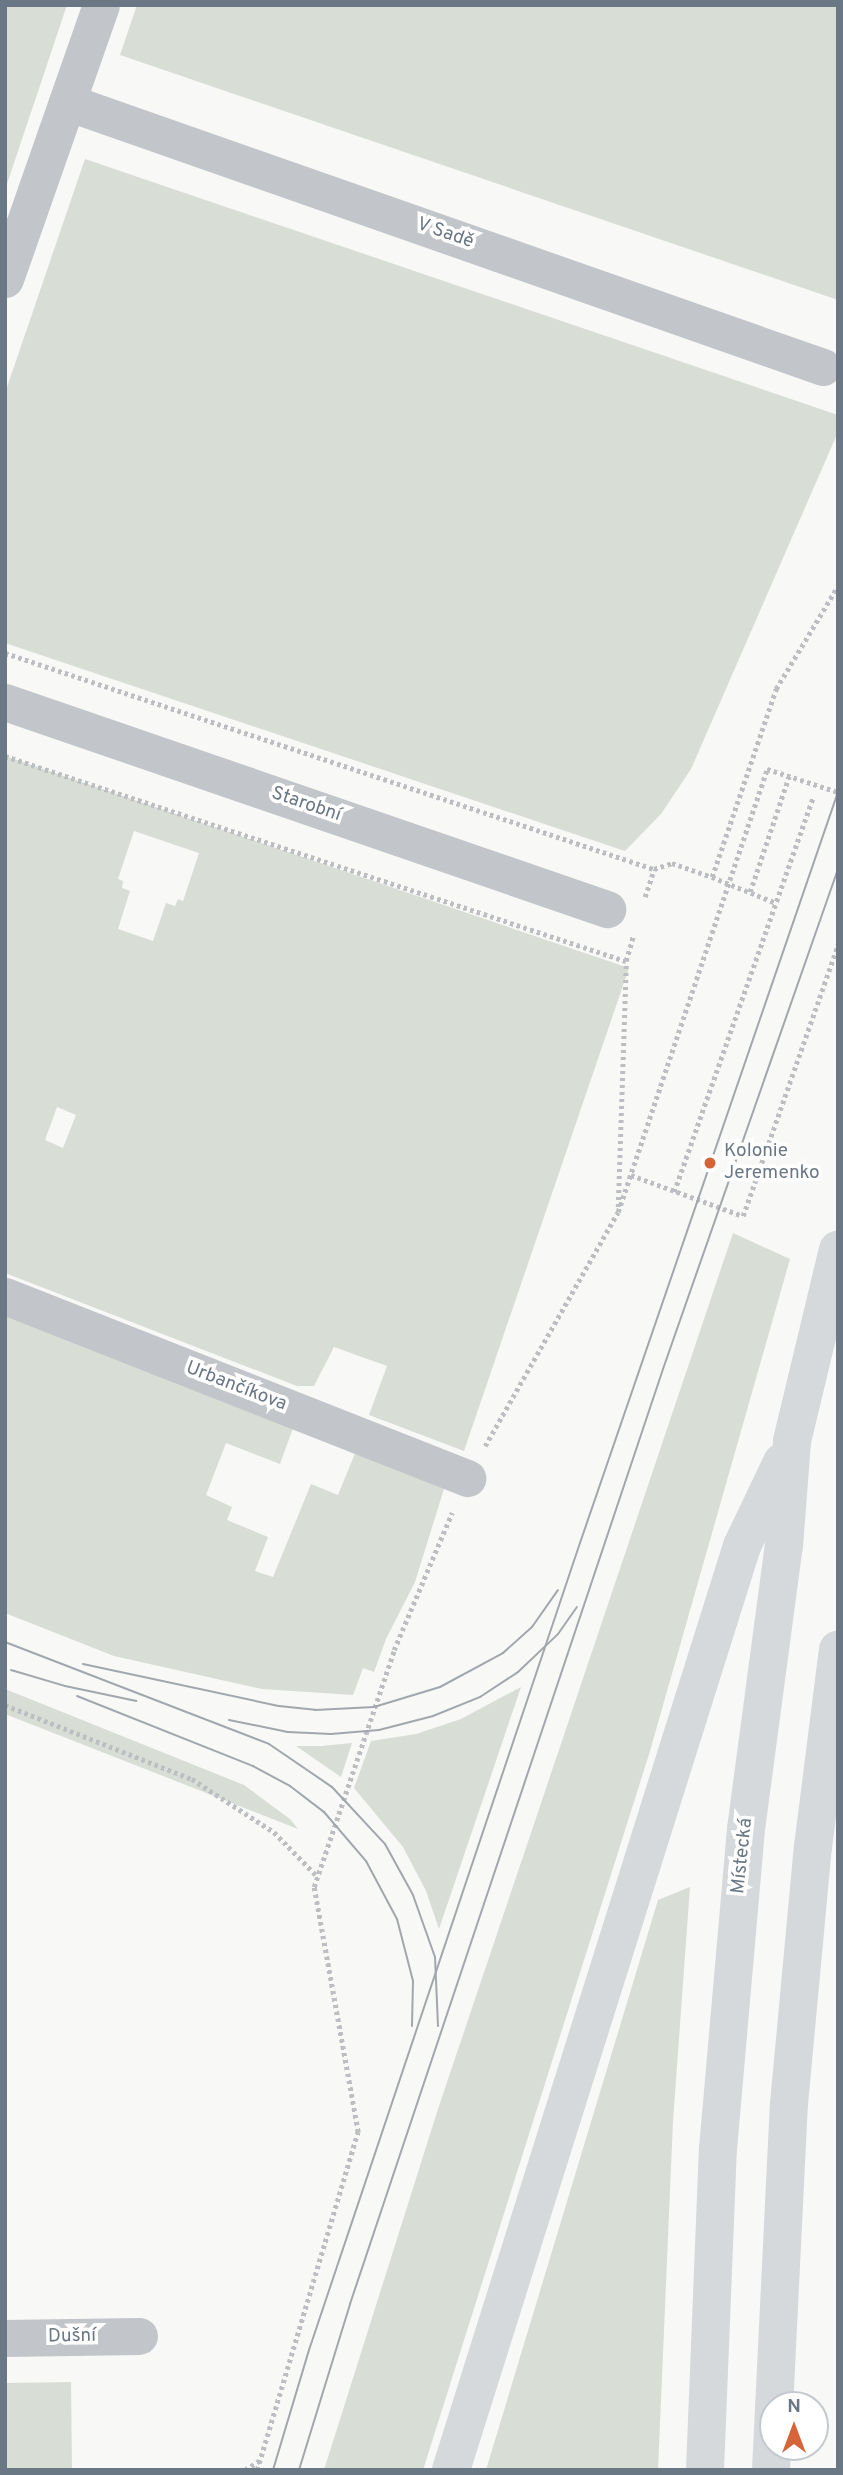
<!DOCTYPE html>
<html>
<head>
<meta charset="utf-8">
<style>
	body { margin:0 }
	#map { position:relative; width:843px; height:2475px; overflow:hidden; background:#f8f8f6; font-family:Overpass,sans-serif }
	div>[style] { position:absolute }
	.green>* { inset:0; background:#d8ddd5 }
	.path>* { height:4.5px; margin-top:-2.25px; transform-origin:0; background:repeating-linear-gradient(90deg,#bcbec1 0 3.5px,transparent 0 7px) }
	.street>* { height:37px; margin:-18.5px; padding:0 18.5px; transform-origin:18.5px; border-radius:18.5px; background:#c2c5c9 }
	.highway>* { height:38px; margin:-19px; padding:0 19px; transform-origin:19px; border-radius:19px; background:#d5d9dc }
	.tram>* { height:2px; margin:-1px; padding:0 1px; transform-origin:1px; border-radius:1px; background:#a2a7ad }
	.dots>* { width:19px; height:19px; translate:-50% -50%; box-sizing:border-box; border:4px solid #fff; border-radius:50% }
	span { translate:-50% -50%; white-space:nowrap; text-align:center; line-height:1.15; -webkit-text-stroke:7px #fff; paint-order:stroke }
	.street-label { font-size:19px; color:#6a7784 }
	.poi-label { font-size:19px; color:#6a7784 }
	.left { translate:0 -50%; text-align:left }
	.frame { position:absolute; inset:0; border:7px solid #6a7784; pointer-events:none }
	.north { position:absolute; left:759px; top:2391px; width:70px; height:70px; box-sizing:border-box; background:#fff; border:2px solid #c3c9ce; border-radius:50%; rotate:0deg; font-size:19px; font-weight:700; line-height:28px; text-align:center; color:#6a7784 }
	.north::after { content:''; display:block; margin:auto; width:24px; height:32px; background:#d56539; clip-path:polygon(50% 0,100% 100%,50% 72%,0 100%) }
</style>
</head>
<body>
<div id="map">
	<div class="green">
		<i style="clip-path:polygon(5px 5px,67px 5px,5px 190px)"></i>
		<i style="clip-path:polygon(137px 5px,838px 5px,838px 300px,120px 55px)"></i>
		<i style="clip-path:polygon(85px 159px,838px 415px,838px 432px,691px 769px,661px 814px,625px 851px,5px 643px,5px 393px)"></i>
		<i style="clip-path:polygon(evenodd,5px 756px,629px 968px,464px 1451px,369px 1415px,387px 1366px,334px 1347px,314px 1386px,297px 1386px,5px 1273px,5px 756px,134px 831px,199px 853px,183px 901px,178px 899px,175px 906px,166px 903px,153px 941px,118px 929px,130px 891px,122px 888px,123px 881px,118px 879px,134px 831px,5px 756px,57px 1107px,76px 1115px,63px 1148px,45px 1140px,57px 1107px)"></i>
		<i style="clip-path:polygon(733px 1233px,790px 1259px,650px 1751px,423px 2470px,324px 2470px,438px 2109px)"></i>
		<i style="clip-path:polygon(5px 1313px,293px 1428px,280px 1464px,226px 1443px,206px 1495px,232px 1507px,227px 1520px,268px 1537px,255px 1571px,273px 1577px,311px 1484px,338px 1495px,356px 1451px,444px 1489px,415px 1582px,386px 1639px,374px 1672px,363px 1668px,353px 1695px,262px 1689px,114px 1656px,5px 1613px)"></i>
		<i style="clip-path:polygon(521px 1687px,439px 1929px,426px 1891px,403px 1847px,354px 1788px,371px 1741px,416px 1734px,461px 1719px)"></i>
		<i style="clip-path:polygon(5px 1689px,244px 1785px,290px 1819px,298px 1829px,5px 1714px)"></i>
		<i style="clip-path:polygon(352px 1743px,341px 1777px,296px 1746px,321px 1746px)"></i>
		<i style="clip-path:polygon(690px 1887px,673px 2121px,658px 2470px,486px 2470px,658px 1900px)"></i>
		<i style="clip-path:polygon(71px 2382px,72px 2470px,5px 2470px,5px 2383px)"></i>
	</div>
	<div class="path">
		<i style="left:5px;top:653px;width:684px;rotate:18.41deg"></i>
		<i style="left:5px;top:756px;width:654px;rotate:18.27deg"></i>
		<i style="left:712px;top:877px;width:69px;rotate:22.1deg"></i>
		<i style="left:750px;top:892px;width:122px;rotate:-71.4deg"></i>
		<i style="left:645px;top:897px;width:29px;rotate:-72deg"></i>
		<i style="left:654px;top:869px;width:19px;rotate:-18deg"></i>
		<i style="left:672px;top:863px;width:42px;rotate:19.3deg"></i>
		<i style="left:712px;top:877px;width:199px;rotate:-71.2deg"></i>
		<i style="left:776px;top:689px;width:120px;rotate:-59deg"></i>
		<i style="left:631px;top:1175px;width:119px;rotate:20.1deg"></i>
		<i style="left:743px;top:1216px;width:288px;rotate:-70.7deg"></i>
		<i style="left:674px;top:1192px;width:419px;rotate:-70.6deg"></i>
		<i style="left:618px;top:1207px;width:246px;rotate:-88.1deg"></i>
		<i style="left:626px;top:961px;width:25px;rotate:-74deg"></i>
		<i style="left:485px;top:1446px;width:269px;rotate:-60.4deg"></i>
		<i style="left:618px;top:1212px;width:467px;rotate:-71.4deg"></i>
		<i style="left:767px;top:769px;width:75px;rotate:17.9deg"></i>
		<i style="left:5px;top:1705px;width:201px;rotate:21.6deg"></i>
		<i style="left:192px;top:1779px;width:98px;rotate:32.9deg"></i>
		<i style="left:274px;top:1832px;width:60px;rotate:45.7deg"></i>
		<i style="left:245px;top:2470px;width:17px;rotate:-33deg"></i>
		<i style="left:257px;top:2470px;width:353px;rotate:-73.4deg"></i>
		<i style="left:358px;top:2132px;width:249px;rotate:-100.2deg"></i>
		<i style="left:314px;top:1887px;width:250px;rotate:-71.3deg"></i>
		<i style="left:394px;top:1650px;width:149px;rotate:-67.1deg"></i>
	</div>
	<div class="street">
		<i style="left:67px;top:102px;width:801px;rotate:19.32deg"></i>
		<i style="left:5px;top:279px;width:290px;rotate:-70.7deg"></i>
		<i style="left:5px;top:702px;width:637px;rotate:18.98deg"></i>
		<i style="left:5px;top:1296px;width:497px;rotate:21.5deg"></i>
		<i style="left:5px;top:2338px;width:134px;rotate:-0.9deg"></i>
	</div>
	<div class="highway">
		<i style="left:451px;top:2470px;width:969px;rotate:-72.52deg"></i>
		<i style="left:742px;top:1546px;width:93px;rotate:-64.5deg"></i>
		<i style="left:705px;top:2470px;width:321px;rotate:-87.7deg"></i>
		<i style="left:718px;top:2149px;width:321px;rotate:-85deg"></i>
		<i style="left:746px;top:1829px;width:286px;rotate:-82.4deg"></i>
		<i style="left:784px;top:1546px;width:105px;rotate:-85.6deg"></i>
		<i style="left:792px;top:1441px;width:197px;rotate:-76.5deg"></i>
		<i style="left:771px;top:2470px;width:366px;rotate:-87.2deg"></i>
		<i style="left:789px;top:2104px;width:258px;rotate:-84.7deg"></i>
		<i style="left:813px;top:1847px;width:199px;rotate:-82.8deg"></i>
	</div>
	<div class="tram">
		<i style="left:5px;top:1642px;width:283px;rotate:21.1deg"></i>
		<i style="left:269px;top:1744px;width:76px;rotate:34.3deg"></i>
		<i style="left:332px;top:1787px;width:78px;rotate:47.1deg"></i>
		<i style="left:385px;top:1844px;width:58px;rotate:61.2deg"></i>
		<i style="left:413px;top:1895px;width:66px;rotate:70.5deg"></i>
		<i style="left:435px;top:1957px;width:69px;rotate:87.5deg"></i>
		<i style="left:83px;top:1664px;width:200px;rotate:12.1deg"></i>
		<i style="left:279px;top:1706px;width:36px;rotate:6deg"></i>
		<i style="left:315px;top:1710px;width:59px;rotate:-2.9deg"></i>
		<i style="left:374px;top:1707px;width:69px;rotate:-16.9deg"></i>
		<i style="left:440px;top:1687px;width:72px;rotate:-28.4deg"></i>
		<i style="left:503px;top:1653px;width:39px;rotate:-42deg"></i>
		<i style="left:532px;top:1627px;width:45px;rotate:-54.9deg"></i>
		<i style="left:11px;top:1670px;width:56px;rotate:16.5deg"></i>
		<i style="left:65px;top:1686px;width:73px;rotate:11.9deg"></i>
		<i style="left:77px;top:1696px;width:189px;rotate:21.7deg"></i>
		<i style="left:253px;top:1766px;width:42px;rotate:28.4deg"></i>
		<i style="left:290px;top:1786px;width:43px;rotate:37.4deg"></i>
		<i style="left:324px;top:1812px;width:65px;rotate:49.4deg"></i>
		<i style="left:366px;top:1861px;width:66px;rotate:61.9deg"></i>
		<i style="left:397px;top:1919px;width:64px;rotate:75.5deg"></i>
		<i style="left:413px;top:1981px;width:45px;rotate:91.3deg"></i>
		<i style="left:229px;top:1720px;width:60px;rotate:11.5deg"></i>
		<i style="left:288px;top:1732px;width:43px;rotate:2.7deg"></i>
		<i style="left:331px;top:1734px;width:48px;rotate:-4.8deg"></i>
		<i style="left:379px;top:1730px;width:56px;rotate:-14.5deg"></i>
		<i style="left:433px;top:1716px;width:51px;rotate:-22deg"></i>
		<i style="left:480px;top:1697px;width:45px;rotate:-33.3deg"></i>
		<i style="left:518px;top:1672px;width:55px;rotate:-43.5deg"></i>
		<i style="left:558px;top:1634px;width:33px;rotate:-55deg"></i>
		<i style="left:273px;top:2470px;width:128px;rotate:-73.3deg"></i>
		<i style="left:310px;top:2347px;width:851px;rotate:-71.44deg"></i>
		<i style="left:581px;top:1540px;width:791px;rotate:-71.04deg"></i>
		<i style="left:299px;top:2470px;width:174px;rotate:-72.9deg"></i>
		<i style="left:350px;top:2304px;width:986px;rotate:-71.49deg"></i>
		<i style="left:663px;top:1369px;width:530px;rotate:-70.71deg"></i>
	</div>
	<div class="dots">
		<i style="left:710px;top:1163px;background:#d56539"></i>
	</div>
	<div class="street-label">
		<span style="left:445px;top:234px;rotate:19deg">V Sadě</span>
		<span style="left:306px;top:805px;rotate:19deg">Starobní</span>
		<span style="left:236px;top:1387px;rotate:21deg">Urbančíkova</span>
		<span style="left:743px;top:1856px;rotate:-84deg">Místecká</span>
		<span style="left:72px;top:2337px;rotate:-1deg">Dušní</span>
	</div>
	<div class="poi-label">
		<span class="left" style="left:724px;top:1163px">Kolonie<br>Jeremenko</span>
	</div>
	<div class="frame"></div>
	<div class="north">N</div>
</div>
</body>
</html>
